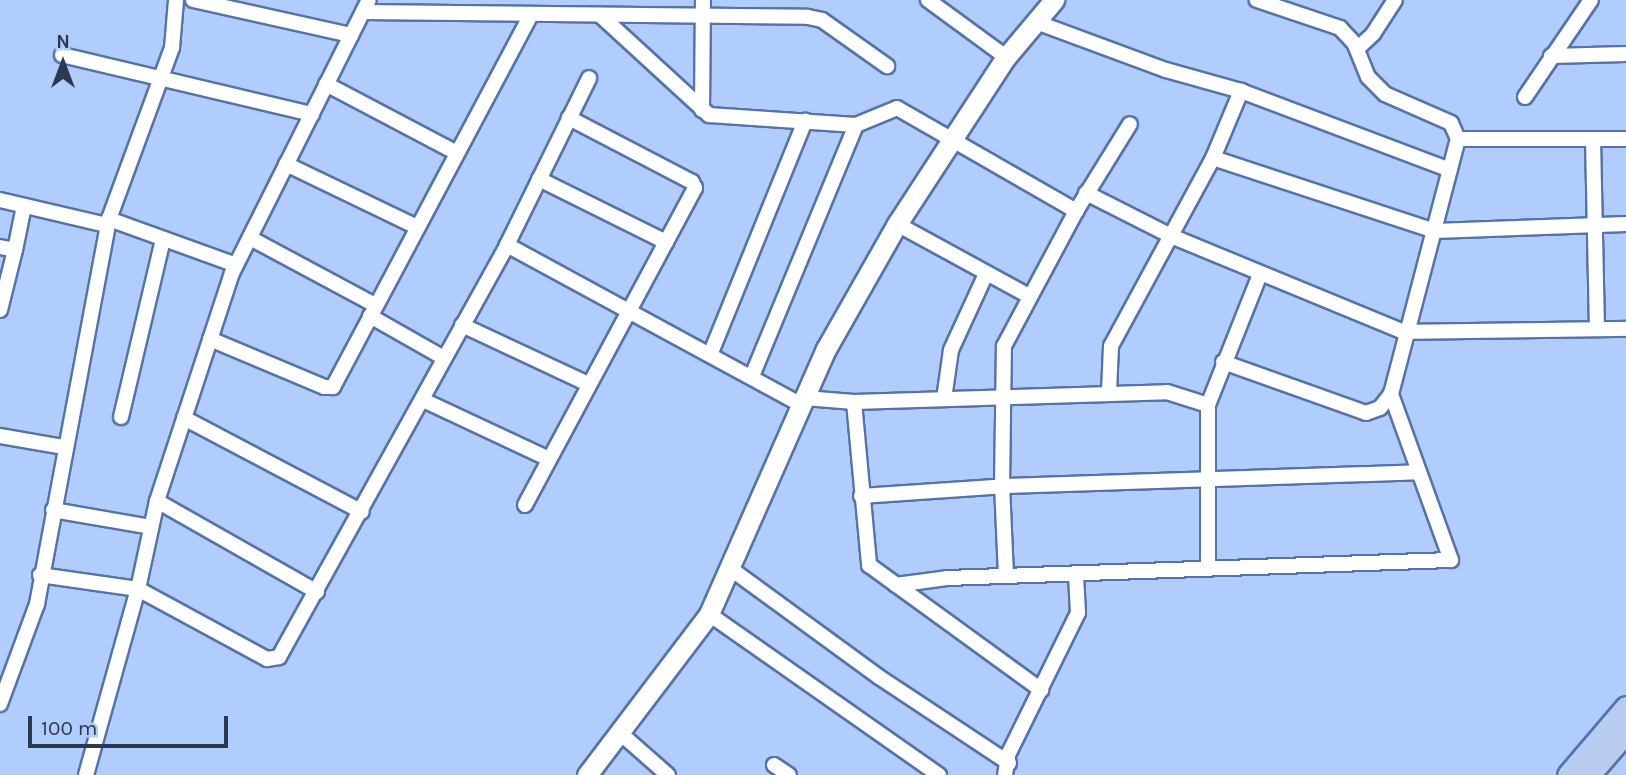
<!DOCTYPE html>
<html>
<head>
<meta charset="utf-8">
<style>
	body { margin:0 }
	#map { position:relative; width:1626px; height:775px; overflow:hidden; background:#b1cdfd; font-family:Karla,sans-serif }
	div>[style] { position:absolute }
	.roads { filter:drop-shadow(2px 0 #5573aa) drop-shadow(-2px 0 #5573aa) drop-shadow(0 2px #5573aa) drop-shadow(0 -2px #5573aa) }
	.street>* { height:14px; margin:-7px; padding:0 7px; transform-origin:7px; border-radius:7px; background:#fff }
	.secondary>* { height:19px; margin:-9.5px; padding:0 9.5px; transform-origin:9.5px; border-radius:9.5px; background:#fff }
	.primary>* { height:21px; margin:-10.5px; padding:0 10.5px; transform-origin:10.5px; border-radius:10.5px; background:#b9cdf1 }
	span { translate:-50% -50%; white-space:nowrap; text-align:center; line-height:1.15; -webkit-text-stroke:7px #b1cdfd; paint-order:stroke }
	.north { position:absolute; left:28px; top:28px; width:70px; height:70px; -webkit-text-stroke:5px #b1cdfd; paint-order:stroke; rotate:0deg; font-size:19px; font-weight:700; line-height:28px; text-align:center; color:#2c3951 }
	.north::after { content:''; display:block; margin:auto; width:24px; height:32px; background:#2c3951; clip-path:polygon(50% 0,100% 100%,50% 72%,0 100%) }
	.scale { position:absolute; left:28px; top:716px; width:200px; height:32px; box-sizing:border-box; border:4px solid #2c3951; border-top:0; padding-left:9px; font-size:21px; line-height:24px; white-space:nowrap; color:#2c3951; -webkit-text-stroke:5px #b1cdfd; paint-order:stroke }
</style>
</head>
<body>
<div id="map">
	<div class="roads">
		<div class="street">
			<i style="left:193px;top:0;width:162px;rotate:12.5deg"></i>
			<i style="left:928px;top:0;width:97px;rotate:36.2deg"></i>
			<i style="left:363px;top:12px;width:445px;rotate:0.6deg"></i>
			<i style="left:808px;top:17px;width:14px;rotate:12deg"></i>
			<i style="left:822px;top:20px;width:80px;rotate:35.3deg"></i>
			<i style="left:600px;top:15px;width:148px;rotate:42.5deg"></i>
			<i style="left:709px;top:115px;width:147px;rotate:3.9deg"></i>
			<i style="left:856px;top:125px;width:44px;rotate:-22.5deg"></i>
			<i style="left:897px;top:108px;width:207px;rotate:29.9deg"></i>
			<i style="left:1036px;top:22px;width:139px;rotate:20.3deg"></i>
			<i style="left:1166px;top:70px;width:78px;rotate:15.6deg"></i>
			<i style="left:1241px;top:91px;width:223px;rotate:20.7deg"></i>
			<i style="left:1357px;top:49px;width:22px;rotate:-43deg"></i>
			<i style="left:1373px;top:34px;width:40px;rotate:-57.1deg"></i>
			<i style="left:62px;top:55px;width:257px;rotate:13.3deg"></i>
			<i style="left:1551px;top:56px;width:75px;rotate:-1.5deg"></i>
			<i style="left:326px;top:84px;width:148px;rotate:27.8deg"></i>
			<i style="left:1525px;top:97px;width:117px;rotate:-55.8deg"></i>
			<i style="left:702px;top:110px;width:110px;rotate:-89.5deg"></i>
			<i style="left:1458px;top:139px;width:168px"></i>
			<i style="left:1593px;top:139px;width:190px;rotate:88.8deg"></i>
			<i style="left:1213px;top:158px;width:234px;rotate:18.2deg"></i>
			<i style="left:1435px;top:231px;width:191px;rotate:-2.1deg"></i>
			<i style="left:286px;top:164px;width:145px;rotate:25.7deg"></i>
			<i style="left:539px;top:179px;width:142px;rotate:26.4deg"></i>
			<i style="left:1086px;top:193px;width:95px;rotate:26.8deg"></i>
			<i style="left:1171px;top:236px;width:252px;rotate:22.4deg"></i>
			<i style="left:1404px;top:332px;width:222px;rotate:-0.8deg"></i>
			<i style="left:0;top:200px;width:110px;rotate:13.2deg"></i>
			<i style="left:109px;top:219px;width:135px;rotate:19.9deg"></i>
			<i style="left:897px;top:224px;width:150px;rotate:28.6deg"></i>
			<i style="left:250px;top:238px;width:142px;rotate:28.2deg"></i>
			<i style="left:507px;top:245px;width:336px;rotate:28.5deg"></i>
			<i style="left:0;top:247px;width:15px;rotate:11deg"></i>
			<i style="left:15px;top:250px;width:45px;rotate:-78.4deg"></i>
			<i style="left:0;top:310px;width:62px;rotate:-76deg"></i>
			<i style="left:370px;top:316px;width:85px;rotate:29.6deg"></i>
			<i style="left:462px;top:325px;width:139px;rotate:25.1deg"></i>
			<i style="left:210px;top:339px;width:124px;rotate:22.8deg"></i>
			<i style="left:324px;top:387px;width:9px"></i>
			<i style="left:333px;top:387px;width:422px;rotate:-62deg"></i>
			<i style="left:710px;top:355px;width:253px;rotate:-67.9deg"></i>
			<i style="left:1223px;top:362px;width:152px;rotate:19.6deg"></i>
			<i style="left:1366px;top:413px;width:15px;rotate:-20deg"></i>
			<i style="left:1380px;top:408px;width:18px;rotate:-52deg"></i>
			<i style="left:1391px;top:394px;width:264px;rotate:-75.3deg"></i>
			<i style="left:1458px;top:139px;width:17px;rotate:-114deg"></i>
			<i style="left:1451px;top:123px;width:72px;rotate:-156.3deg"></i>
			<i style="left:1385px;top:94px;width:24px;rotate:-135deg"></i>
			<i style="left:1368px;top:77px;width:35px;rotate:-112deg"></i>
			<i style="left:1355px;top:44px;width:22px;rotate:-133deg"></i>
			<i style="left:1340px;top:28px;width:88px;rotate:-161.4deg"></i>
			<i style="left:752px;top:376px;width:272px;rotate:-67.5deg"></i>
			<i style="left:1109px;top:392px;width:46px;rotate:-87.5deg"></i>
			<i style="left:1111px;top:346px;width:214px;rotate:-61.5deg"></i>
			<i style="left:1213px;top:158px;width:73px;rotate:-67.3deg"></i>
			<i style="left:805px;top:398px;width:49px;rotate:4.7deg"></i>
			<i style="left:854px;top:402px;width:313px;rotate:-1.8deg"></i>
			<i style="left:1167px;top:392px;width:43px;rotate:17.6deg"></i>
			<i style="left:944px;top:399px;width:49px;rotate:-81.9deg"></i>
			<i style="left:951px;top:350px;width:84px;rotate:-65.3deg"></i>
			<i style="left:423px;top:400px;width:139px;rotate:25.1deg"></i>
			<i style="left:854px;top:402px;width:164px;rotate:84.7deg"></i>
			<i style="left:869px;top:565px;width:213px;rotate:36deg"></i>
			<i style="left:121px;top:417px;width:183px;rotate:-76.7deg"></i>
			<i style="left:184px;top:418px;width:201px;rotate:27.8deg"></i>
			<i style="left:0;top:436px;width:64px;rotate:9.9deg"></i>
			<i style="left:861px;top:496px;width:145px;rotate:-3.9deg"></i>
			<i style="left:1006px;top:486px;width:412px;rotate:-1.9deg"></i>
			<i style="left:157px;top:501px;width:184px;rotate:29.6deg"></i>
			<i style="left:525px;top:505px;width:360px;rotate:-61.8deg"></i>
			<i style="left:695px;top:188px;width:7px;rotate:-117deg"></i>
			<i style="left:692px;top:182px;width:139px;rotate:-152.5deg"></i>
			<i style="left:53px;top:510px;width:99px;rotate:9.8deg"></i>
			<i style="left:1208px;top:568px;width:163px;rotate:-90deg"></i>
			<i style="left:1208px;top:405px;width:141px;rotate:-68.3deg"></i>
			<i style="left:731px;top:569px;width:183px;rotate:36.1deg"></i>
			<i style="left:879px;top:677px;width:156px;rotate:33.5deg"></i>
			<i style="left:40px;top:575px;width:99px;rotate:8.1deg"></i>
			<i style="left:138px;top:589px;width:147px;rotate:28.5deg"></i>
			<i style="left:267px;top:659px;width:12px;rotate:-9deg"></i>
			<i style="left:279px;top:657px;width:471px;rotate:-61deg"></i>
			<i style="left:507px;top:245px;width:186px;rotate:-63.8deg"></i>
			<i style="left:1006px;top:576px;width:90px;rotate:-92.5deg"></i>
			<i style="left:1002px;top:486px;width:140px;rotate:-89.2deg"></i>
			<i style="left:1004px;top:346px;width:153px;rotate:-61.9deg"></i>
			<i style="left:1076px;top:211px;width:102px;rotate:-58.2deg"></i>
			<i style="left:896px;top:585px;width:51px;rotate:-7.8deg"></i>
			<i style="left:947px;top:578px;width:504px;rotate:-2.05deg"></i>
			<i style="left:1451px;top:560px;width:177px;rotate:-109.9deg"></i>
			<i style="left:709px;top:614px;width:281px;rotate:35deg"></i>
			<i style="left:0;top:704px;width:107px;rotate:-69.7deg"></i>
			<i style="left:37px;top:604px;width:392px;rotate:-79.4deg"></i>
			<i style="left:109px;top:219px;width:182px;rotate:-69.8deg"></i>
			<i style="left:172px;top:48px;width:48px;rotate:-85.2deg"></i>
			<i style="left:619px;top:732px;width:65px;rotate:41.3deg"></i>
			<i style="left:774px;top:765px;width:18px;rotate:34deg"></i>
			<i style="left:86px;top:775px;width:193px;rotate:-74.4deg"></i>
			<i style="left:138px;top:589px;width:90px;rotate:-77.8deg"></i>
			<i style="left:157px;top:501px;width:240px;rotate:-71.8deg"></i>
			<i style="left:232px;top:273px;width:305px;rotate:-63.4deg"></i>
			<i style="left:1005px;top:775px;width:20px;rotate:-81deg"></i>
			<i style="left:1008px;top:755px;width:158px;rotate:-63.8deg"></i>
			<i style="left:1078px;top:613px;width:39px;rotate:-93deg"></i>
		</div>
		<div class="secondary">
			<i style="left:587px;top:775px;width:202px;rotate:-52.8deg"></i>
			<i style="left:709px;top:614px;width:290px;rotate:-66.2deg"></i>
			<i style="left:826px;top:349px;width:144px;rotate:-60.4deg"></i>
			<i style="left:897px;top:224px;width:199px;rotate:-56.9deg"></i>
			<i style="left:1006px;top:57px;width:75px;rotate:-49.9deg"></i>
		</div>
		<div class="primary">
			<i style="left:1568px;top:775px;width:89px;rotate:-49.5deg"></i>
			<i style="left:1589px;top:775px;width:57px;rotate:-49.3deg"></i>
		</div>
	</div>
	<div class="north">N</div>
	<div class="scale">100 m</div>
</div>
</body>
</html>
